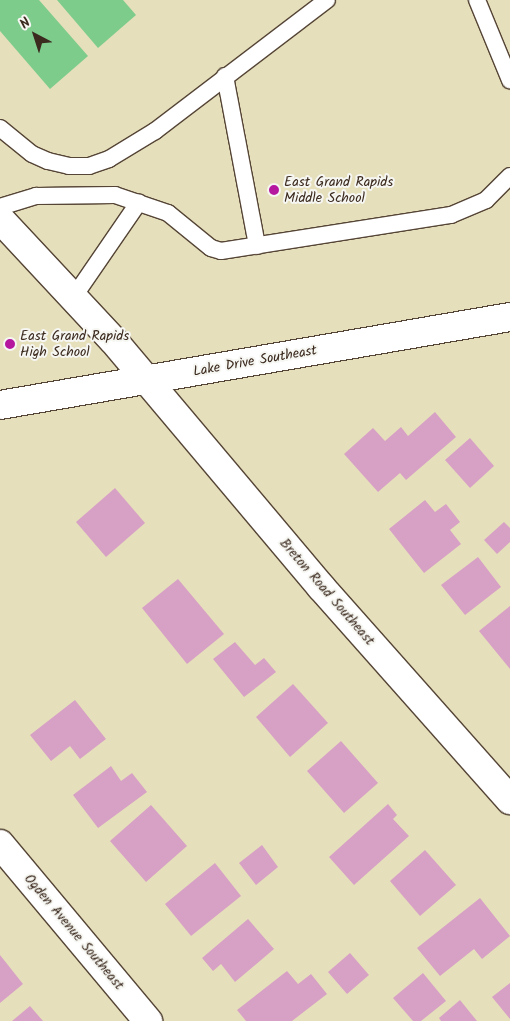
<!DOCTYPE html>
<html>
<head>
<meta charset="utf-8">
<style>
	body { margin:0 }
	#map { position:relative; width:510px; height:1021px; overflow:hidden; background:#e6dfbb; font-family:Kalam,sans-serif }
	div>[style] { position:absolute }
	.green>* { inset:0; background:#7dcc8c }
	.building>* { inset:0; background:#d7a1c5 }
	.roads { filter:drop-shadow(1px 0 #554536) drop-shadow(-1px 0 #554536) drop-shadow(0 1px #554536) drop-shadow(0 -1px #554536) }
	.lane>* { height:16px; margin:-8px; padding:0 8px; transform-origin:8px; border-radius:8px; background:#fff }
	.street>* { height:28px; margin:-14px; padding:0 14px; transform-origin:14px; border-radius:14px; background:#fff }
	.secondary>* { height:28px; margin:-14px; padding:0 14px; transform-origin:14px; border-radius:14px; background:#fff }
	.dots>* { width:14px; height:14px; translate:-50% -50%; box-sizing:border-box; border:2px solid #f6f6f2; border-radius:50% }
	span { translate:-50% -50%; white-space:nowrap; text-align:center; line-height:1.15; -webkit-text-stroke:4px #f6f6f2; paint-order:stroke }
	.poi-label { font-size:14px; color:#3b2a1e }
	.left { translate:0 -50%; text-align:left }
	.street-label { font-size:14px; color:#3b2a1e }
	.north { position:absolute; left:10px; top:10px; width:50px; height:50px; -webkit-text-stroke:4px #f6f6f2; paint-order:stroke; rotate:320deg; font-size:14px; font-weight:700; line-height:20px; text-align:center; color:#3b2a1e }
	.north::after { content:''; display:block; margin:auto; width:18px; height:22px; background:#3b2a1e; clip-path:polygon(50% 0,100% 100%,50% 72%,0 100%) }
</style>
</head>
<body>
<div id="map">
	<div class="green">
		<i style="clip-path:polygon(0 0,39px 0,88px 56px,50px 89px,0 31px)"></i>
		<i style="clip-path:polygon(57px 0,123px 0,136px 15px,98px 48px)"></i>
	</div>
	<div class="building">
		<i style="clip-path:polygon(435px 412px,456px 437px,406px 480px,400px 473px,378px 492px,344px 454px,373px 428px,385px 441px,401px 427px,408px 436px)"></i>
		<i style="clip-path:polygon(470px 438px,494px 466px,470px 488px,445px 460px)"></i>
		<i style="clip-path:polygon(115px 488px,145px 523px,106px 557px,76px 522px)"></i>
		<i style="clip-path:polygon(425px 500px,435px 512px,446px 504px,460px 522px,450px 530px,461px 544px,424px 573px,389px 529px)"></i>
		<i style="clip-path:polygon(504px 522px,510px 528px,510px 542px,497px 554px,484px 540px)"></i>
		<i style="clip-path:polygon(478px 557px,501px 587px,465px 615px,441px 585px)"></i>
		<i style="clip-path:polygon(178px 579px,224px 634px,187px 664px,142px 608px)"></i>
		<i style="clip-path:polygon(510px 606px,510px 669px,479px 631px)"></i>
		<i style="clip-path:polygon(235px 642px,255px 665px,264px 658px,276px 672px,244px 697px,213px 659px)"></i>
		<i style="clip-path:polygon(293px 684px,328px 723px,290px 757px,256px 717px)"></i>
		<i style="clip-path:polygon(75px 700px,106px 739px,80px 759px,70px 746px,51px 761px,30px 735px)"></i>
		<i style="clip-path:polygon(341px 741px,378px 783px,344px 813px,307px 771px)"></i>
		<i style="clip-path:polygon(111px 766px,121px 781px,132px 773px,147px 792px,98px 828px,73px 795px)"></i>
		<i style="clip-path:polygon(388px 804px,397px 815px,393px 819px,409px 836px,354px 885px,329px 857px)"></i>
		<i style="clip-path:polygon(151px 805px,187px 846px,146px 882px,110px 841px)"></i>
		<i style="clip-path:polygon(262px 845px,278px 867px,256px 885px,239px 863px)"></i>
		<i style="clip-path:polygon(425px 850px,456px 885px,420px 916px,390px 881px)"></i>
		<i style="clip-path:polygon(215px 863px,241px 896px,191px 936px,165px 904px)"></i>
		<i style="clip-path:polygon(480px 898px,510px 936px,482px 959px,474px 949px,440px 976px,417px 948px)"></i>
		<i style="clip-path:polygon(248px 919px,274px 949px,235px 982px,221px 964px,213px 971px,202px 958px)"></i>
		<i style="clip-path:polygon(350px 953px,369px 975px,347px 994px,328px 972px)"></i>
		<i style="clip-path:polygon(0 955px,23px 984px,0 1003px)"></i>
		<i style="clip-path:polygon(287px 971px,298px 984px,311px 974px,327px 994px,292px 1021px,246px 1021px,237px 1010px)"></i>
		<i style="clip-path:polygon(423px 973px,446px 1001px,421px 1021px,413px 1021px,393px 998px)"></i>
		<i style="clip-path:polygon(510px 983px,510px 1019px,492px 997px)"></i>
		<i style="clip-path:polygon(460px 1000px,477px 1021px,441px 1021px,439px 1018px)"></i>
		<i style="clip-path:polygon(30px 1006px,43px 1021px,12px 1021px)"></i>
	</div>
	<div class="roads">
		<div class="lane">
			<i style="left:477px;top:0;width:87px;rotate:67.6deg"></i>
			<i style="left:225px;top:76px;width:173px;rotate:79.3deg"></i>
			<i style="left:0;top:128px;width:41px;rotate:39.1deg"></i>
			<i style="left:32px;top:154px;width:17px;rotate:24deg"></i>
			<i style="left:48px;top:161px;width:22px;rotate:13deg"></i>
			<i style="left:69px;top:166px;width:20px"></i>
			<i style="left:89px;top:166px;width:21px;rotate:-19deg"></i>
			<i style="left:109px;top:159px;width:54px;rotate:-31.3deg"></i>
			<i style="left:155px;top:131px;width:216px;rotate:-37.3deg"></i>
			<i style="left:0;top:207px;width:38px;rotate:-17deg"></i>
			<i style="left:36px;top:196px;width:79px;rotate:-0.7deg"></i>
			<i style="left:115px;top:195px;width:56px;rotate:18.8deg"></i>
			<i style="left:168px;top:213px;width:55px;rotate:39.1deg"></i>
			<i style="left:211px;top:248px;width:10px;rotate:17deg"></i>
			<i style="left:221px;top:251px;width:233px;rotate:-8.9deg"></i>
			<i style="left:451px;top:215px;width:38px;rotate:-23deg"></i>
			<i style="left:486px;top:200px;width:34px;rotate:-45deg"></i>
			<i style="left:73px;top:298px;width:116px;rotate:-55.5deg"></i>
		</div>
		<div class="street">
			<i style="left:0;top:844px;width:231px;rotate:50.1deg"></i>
		</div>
		<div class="secondary">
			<i style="left:0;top:219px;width:166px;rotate:47deg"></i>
			<i style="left:113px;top:340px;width:323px;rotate:49.9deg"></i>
			<i style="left:321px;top:587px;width:285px;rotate:48.4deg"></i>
			<i style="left:0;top:405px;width:518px;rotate:-9.79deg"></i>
		</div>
	</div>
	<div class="dots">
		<i style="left:274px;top:190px;background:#b5179e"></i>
		<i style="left:10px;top:344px;background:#b5179e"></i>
	</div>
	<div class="poi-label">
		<span class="left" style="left:284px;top:190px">East Grand Rapids<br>Middle School</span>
		<span class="left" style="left:20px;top:344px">East Grand Rapids<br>High School</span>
	</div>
	<div class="street-label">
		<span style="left:255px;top:361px;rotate:-10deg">Lake Drive Southeast</span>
		<span style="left:327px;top:592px;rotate:49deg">Breton Road Southeast</span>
		<span style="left:74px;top:932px;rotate:50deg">Ogden Avenue Southeast</span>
	</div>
	<div class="north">N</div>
</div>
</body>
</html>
